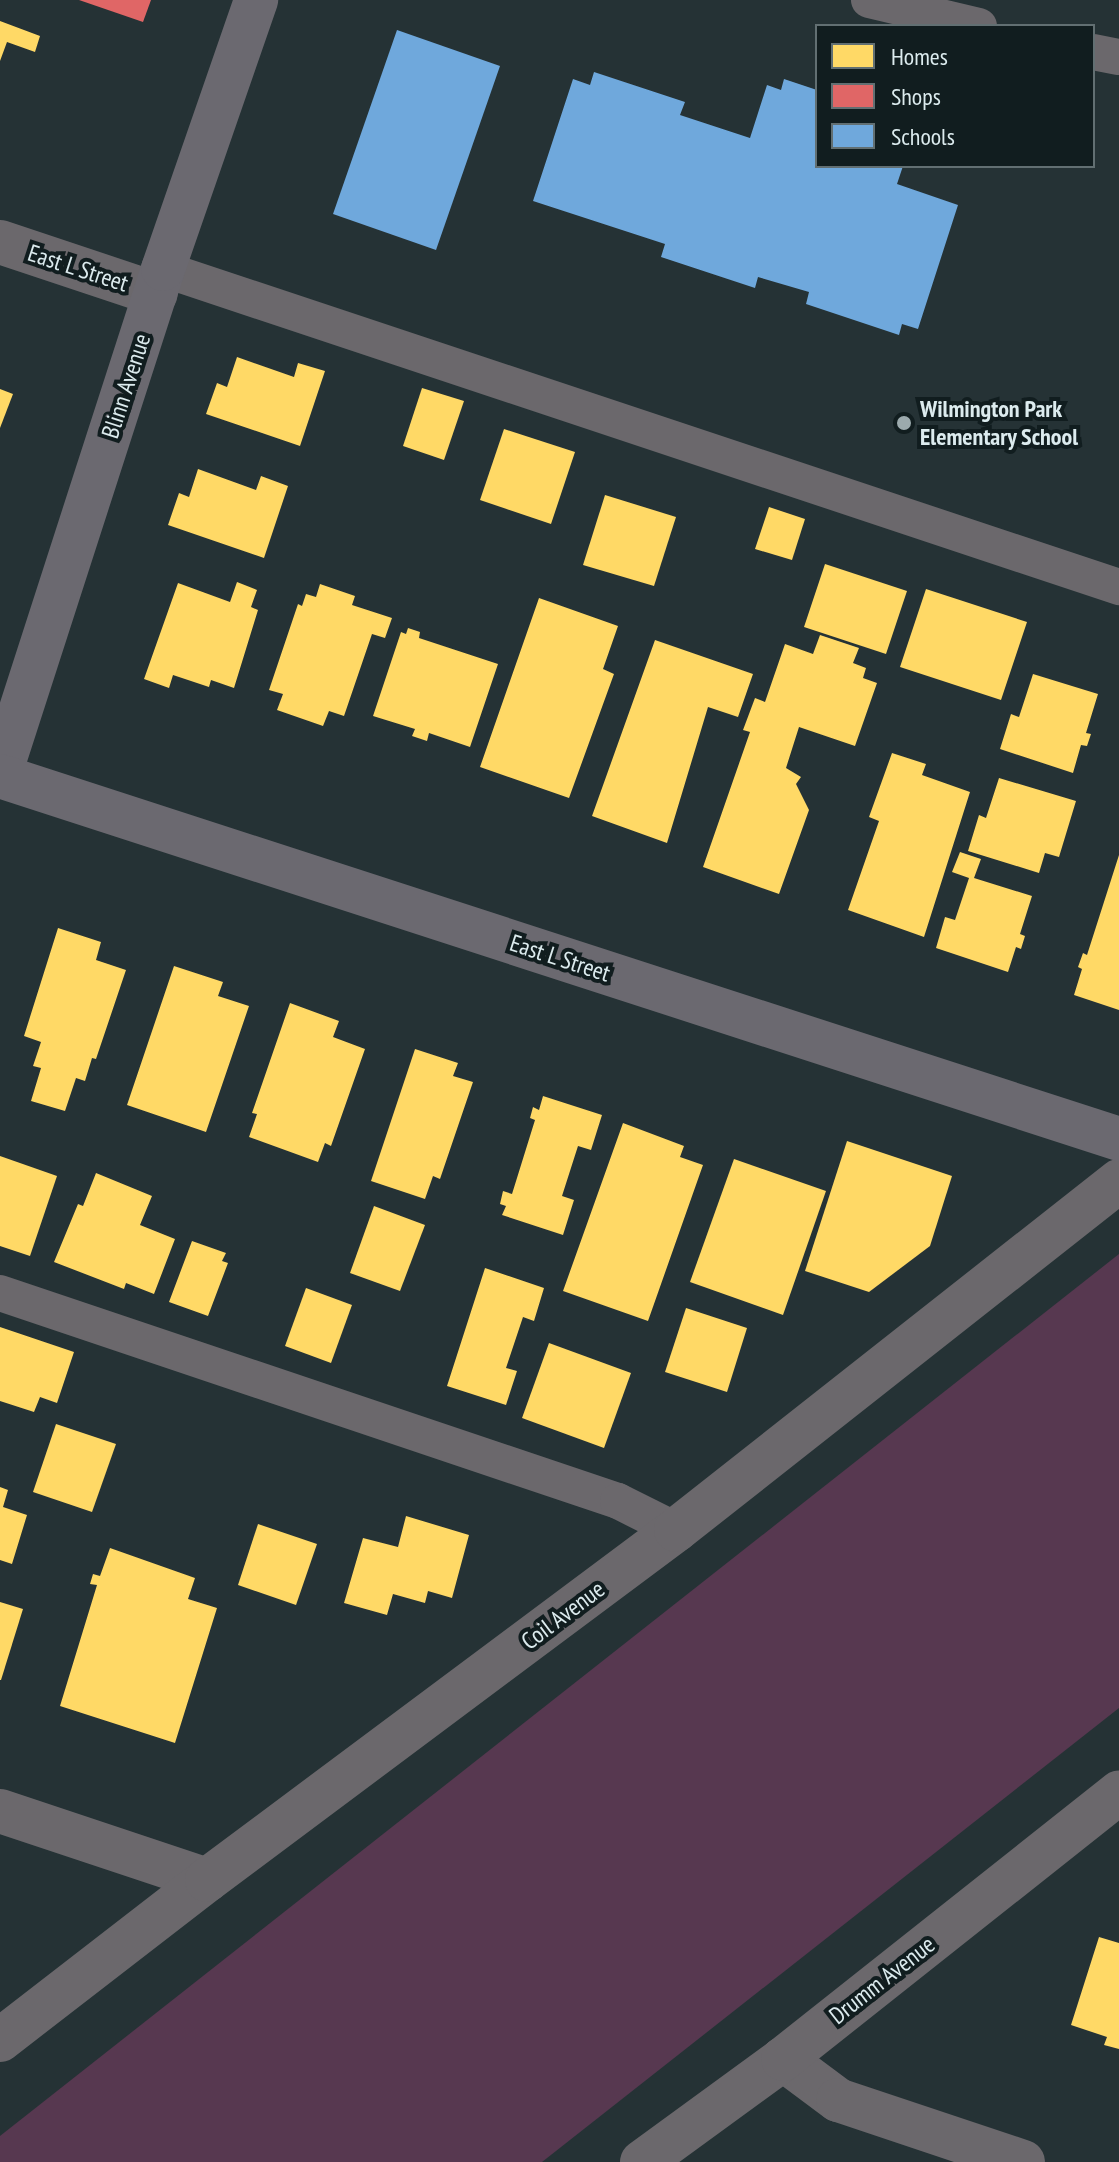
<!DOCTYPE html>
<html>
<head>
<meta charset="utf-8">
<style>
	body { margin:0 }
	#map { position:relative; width:1119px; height:2162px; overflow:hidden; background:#253235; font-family:"PT Sans Narrow",sans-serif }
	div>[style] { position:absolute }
	.green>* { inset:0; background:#573850 }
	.homes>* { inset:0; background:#ffd966 }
	.shops>* { inset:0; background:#e06666 }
	.schools>* { inset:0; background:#6fa8dc }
	.lane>* { height:36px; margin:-18px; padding:0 18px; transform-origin:18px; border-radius:18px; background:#6b686c }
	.street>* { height:44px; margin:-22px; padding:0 22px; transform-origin:22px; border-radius:22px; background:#6b686c }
	.secondary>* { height:44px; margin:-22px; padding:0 22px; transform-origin:22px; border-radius:22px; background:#6b6970 }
	.dots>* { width:22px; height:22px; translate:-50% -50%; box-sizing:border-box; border:4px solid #111d1f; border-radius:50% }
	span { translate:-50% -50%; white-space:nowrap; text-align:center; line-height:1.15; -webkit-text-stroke:8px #111d1f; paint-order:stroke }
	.street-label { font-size:24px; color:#dcebee }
	.poi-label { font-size:24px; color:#dcebee; font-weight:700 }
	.left { translate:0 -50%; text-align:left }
	.legend { position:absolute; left:815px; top:24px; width:280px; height:144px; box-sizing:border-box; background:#111d1f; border:2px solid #626f72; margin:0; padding:10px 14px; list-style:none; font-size:24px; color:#dcebee }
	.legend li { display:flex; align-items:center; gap:16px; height:40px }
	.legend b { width:40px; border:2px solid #626f72 }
</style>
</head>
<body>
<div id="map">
	<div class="green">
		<i style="clip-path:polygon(1119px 1254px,1119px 1708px,542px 2162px,0 2162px,0 2136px)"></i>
	</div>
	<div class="homes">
		<i style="clip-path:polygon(0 21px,40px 36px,35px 52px,7px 42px,0 61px)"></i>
		<i style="clip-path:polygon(237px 357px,294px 377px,298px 363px,325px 371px,300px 446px,206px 414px,217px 383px,227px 387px)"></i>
		<i style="clip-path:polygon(422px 388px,464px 401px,444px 460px,403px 446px)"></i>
		<i style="clip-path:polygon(0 389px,13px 394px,0 428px)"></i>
		<i style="clip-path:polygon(504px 429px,575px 452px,551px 524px,480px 500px)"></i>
		<i style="clip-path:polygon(198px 469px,256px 490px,261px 476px,288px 486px,264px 558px,168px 525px,179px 493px,189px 497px)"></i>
		<i style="clip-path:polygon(605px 495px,676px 517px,654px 586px,583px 565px)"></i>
		<i style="clip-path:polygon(769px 507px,805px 519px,792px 560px,755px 549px)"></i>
		<i style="clip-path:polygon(825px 564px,907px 591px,886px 654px,804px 627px)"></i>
		<i style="clip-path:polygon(237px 582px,257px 590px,251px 607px,258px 610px,234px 688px,211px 680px,209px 687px,173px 675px,169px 688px,144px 679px,178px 583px,230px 602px)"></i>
		<i style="clip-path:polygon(320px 584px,355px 596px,352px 605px,392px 618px,385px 638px,372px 634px,344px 716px,329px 711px,323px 726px,277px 710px,283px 694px,269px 690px,298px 604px,302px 606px,306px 594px,316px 597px)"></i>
		<i style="clip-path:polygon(926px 589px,1027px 622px,1001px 700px,900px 667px)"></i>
		<i style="clip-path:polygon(539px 598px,618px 626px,603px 669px,614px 674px,569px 798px,480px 767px)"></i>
		<i style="clip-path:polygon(408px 628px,420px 632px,419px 638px,498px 664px,470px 747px,429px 733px,427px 741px,412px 736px,415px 729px,373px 716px,401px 632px,406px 634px)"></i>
		<i style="clip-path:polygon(820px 635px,859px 648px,853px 663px,866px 668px,863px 678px,877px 683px,855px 746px,799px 727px,786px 768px,801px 777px,796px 784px,809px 810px,779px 894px,703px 867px,750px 732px,743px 730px,755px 698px,765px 702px,785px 644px,813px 654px)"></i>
		<i style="clip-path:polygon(655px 640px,753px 674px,738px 717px,708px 707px,667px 843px,592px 816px)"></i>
		<i style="clip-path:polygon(1033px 674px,1098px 694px,1086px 733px,1091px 734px,1087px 746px,1081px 745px,1073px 773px,1000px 749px,1011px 714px,1019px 717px)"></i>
		<i style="clip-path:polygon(892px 753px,926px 764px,922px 775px,970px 792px,924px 937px,848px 910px,879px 821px,869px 817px)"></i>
		<i style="clip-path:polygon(999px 778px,1076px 801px,1059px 857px,1045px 853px,1039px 873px,968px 851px,979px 815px,986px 818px)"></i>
		<i style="clip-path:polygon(960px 852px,981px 859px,974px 878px,1032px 896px,1020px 934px,1025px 936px,1021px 949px,1016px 947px,1008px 972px,936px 948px,945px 917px,955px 920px,969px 878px,952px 872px)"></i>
		<i style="clip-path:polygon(1119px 855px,1119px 1010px,1074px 995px,1082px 969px,1078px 967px,1083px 953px,1087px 955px)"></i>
		<i style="clip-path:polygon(58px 928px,101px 942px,96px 960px,126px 970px,96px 1059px,92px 1058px,85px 1081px,76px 1078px,65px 1111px,31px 1101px,41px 1068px,33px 1066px,41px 1042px,24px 1036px)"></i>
		<i style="clip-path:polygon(174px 966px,223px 982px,218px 996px,249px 1006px,206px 1132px,127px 1105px)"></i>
		<i style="clip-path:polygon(290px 1003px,339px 1021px,333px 1037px,365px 1049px,331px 1146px,325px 1143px,318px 1162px,249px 1137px,257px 1114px,252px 1113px)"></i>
		<i style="clip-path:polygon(415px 1049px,458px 1063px,453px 1076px,473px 1082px,440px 1179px,433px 1176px,425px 1199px,371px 1181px)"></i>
		<i style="clip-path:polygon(543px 1096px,602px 1115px,591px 1150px,578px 1146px,562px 1196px,574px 1200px,563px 1235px,502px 1215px,506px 1206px,500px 1204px,503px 1191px,512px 1194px,535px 1120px,530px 1118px,533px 1107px,539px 1110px)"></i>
		<i style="clip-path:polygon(623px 1123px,684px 1146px,680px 1157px,703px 1165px,648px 1321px,563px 1291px)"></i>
		<i style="clip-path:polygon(847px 1141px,952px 1176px,930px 1246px,869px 1292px,805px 1271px)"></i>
		<i style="clip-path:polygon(0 1156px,57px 1176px,30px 1256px,0 1246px)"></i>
		<i style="clip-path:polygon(734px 1159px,826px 1191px,783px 1315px,690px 1282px)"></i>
		<i style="clip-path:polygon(96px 1173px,152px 1196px,140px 1225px,175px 1239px,154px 1294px,126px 1283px,124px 1289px,54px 1262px,78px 1204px,83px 1206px)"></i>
		<i style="clip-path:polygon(374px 1206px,425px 1225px,400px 1291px,350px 1273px)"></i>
		<i style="clip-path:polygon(192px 1241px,226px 1253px,222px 1261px,228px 1263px,208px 1316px,169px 1302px)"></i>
		<i style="clip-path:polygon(485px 1268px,544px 1288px,534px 1321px,523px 1317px,506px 1368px,517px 1371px,506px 1405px,447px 1386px)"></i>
		<i style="clip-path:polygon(306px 1288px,352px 1305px,331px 1363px,285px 1346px)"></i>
		<i style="clip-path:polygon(686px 1308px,747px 1328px,727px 1392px,665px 1372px)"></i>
		<i style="clip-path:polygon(0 1327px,74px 1352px,57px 1403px,40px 1397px,34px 1412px,0 1401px)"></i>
		<i style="clip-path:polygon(549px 1343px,631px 1373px,604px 1448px,522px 1418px)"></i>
		<i style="clip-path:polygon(56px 1424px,116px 1444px,92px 1512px,33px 1492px)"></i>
		<i style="clip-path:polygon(0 1487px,8px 1490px,3px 1507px,27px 1515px,12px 1564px,0 1560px)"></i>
		<i style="clip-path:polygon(406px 1516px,469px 1535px,452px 1598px,428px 1591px,425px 1603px,393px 1594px,387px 1615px,344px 1603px,363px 1538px,398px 1547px)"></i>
		<i style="clip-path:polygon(258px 1524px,317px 1544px,296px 1605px,238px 1585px)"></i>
		<i style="clip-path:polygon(110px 1548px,195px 1578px,188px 1599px,217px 1608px,175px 1743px,60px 1706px,97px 1585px,90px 1584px,93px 1574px,100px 1576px)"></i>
		<i style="clip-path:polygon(0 1602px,23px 1609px,1px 1680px,0 1680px)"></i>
		<i style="clip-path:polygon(1099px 1937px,1119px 1943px,1119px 2049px,1104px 2045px,1107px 2037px,1071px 2025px)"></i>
	</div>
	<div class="shops">
		<i style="clip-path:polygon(79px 0,151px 0,143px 22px)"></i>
	</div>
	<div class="schools">
		<i style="clip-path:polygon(397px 30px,500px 66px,436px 250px,333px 214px)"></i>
		<i style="clip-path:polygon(594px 72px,685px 102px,680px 115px,750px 138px,767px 85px,781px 90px,784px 79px,817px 90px,817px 166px,903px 166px,897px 184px,958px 205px,918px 329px,902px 324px,899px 335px,806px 304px,809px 292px,758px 277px,755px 288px,661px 257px,665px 244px,533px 201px,573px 79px,590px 85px)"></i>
	</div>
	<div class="lane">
		<i style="left:869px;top:0;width:113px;rotate:13.3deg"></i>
		<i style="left:1093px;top:52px;width:26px;rotate:11deg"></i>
		<i style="left:163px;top:269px;width:1008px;rotate:18.4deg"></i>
		<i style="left:0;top:1293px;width:652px;rotate:18.6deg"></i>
		<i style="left:618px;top:1501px;width:65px;rotate:26.6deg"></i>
	</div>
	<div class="street">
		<i style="left:0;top:242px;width:164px;rotate:18.4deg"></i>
		<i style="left:0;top:1811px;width:218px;rotate:18.4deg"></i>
		<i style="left:0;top:2040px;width:262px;rotate:-37.7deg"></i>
		<i style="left:207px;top:1880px;width:585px;rotate:-36.73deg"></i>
		<i style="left:676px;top:1530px;width:564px;rotate:-38.23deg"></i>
		<i style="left:783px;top:2059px;width:69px;rotate:36.7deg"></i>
		<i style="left:838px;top:2100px;width:195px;rotate:18.5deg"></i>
		<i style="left:642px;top:2162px;width:175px;rotate:-36.1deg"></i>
		<i style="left:783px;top:2059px;width:429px;rotate:-38.4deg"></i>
	</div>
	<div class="secondary">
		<i style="left:0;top:774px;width:531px;rotate:-72.11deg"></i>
		<i style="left:163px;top:269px;width:285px;rotate:-70.9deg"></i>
		<i style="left:0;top:776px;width:1176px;rotate:17.97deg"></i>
	</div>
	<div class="dots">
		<i style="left:904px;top:423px;background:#9caaad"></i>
	</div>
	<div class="street-label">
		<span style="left:78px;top:268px;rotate:18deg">East L Street</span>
		<span style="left:126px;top:386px;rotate:-72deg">Blinn Avenue</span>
		<span style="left:560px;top:958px;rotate:18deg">East L Street</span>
		<span style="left:563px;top:1615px;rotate:-37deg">Coil Avenue</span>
		<span style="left:882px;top:1980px;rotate:-38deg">Drumm Avenue</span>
	</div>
	<div class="poi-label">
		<span class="left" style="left:920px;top:423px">Wilmington Park<br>Elementary School</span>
	</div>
	<ul class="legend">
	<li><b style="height:22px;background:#ffd966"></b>Homes</li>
	<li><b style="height:22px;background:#e06666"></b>Shops</li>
	<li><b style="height:22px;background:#6fa8dc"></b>Schools</li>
	</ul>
</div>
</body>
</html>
